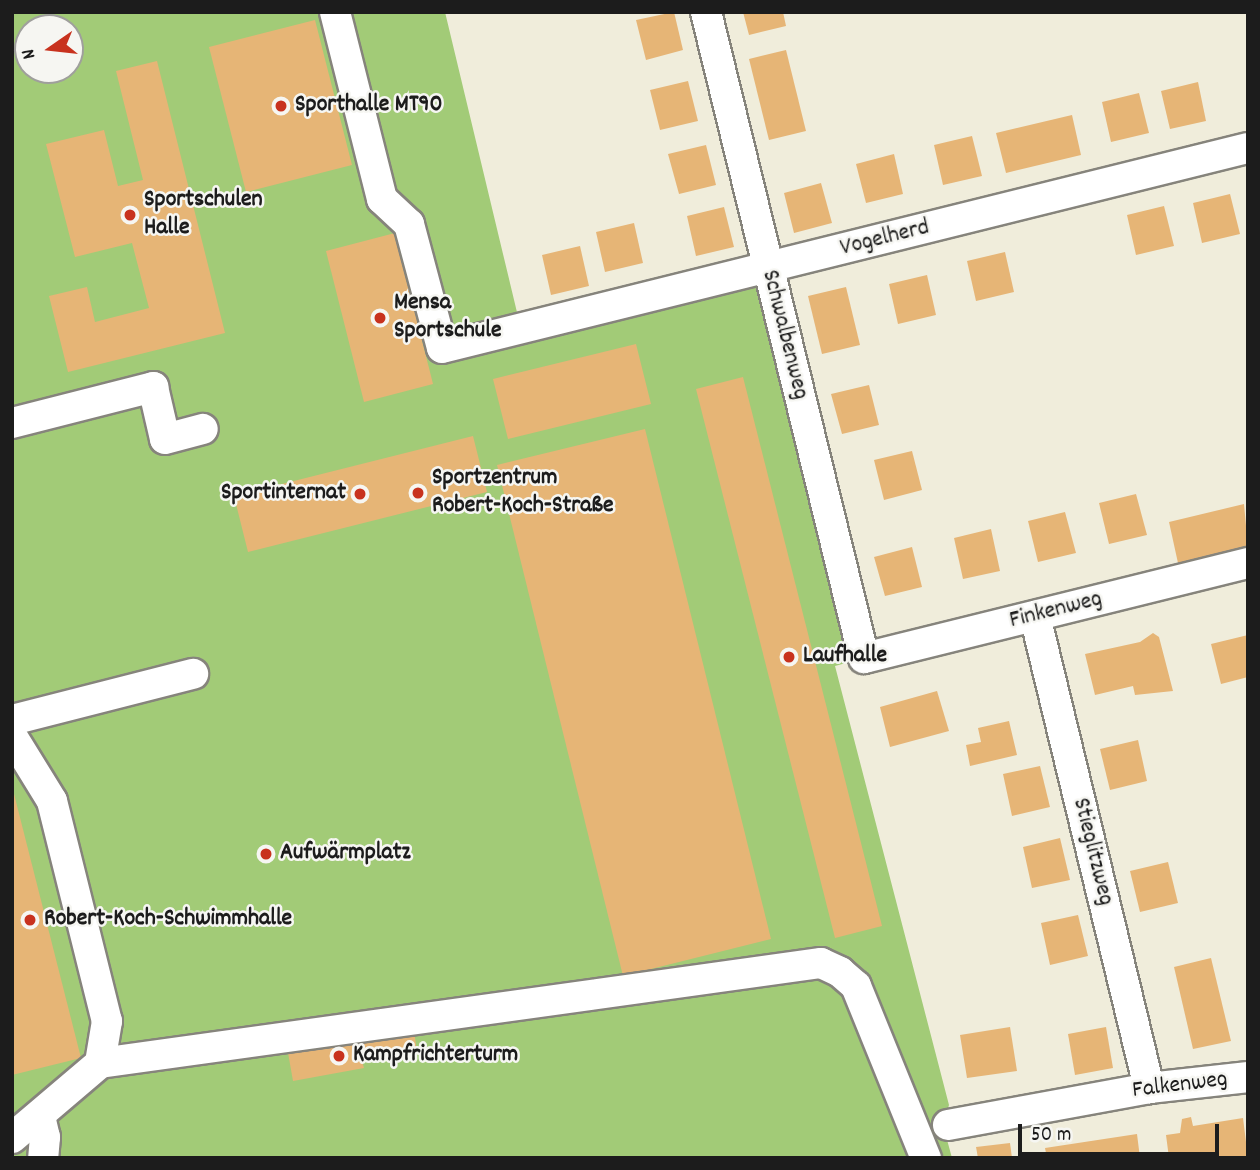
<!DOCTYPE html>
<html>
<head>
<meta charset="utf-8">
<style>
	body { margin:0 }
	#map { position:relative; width:1260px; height:1170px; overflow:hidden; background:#f0eddb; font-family:Dekko,sans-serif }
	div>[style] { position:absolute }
	.green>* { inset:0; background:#a2cb77 }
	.building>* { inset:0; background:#e6b576 }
	.roads { filter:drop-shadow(2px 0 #86847c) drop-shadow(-2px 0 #86847c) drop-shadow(0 2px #86847c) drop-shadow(0 -2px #86847c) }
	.minor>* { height:30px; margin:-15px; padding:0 15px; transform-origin:15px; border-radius:15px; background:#fff }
	.dots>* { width:19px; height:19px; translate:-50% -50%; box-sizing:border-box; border:4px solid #f6f6f2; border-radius:50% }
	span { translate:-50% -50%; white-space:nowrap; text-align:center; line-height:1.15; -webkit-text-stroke:5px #f6f6f2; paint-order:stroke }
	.poi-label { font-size:24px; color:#1c1c1c; font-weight:700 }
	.left { translate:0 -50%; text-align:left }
	.right { translate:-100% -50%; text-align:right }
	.street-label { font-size:24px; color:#1c1c1c }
	.frame { position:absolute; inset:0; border:14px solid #1c1c1c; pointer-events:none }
	.north { position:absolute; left:14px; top:14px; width:70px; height:70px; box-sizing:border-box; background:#f6f6f2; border:2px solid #9f9f9c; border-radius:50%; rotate:256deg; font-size:19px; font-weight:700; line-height:28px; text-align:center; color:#1c1c1c }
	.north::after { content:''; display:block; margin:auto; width:24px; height:32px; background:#c8321e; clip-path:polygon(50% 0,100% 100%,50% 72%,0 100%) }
	.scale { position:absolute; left:1018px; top:1124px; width:201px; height:32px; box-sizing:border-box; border:4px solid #1c1c1c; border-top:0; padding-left:9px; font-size:21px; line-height:24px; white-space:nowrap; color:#1c1c1c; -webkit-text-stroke:5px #f6f6f2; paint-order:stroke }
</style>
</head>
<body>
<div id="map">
	<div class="green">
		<i style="clip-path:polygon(evenodd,12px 12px,445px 12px,521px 329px,768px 269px,864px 658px,835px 666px,949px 1105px,943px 1125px,952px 1158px,12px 1158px,12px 12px,28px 28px,70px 28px,70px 70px,28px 70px,28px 28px)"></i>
	</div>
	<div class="building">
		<i style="clip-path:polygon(674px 12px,683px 50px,646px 60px,636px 20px)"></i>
		<i style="clip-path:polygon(743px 12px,783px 12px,786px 26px,749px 35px)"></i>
		<i style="clip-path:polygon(315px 20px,352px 165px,246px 192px,209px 47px)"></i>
		<i style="clip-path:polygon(786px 50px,806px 131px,769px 140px,749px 59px)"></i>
		<i style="clip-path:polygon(157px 61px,225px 333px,68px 372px,49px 296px,87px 287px,95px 322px,149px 308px,132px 243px,75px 257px,46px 144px,104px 130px,118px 186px,143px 180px,116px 71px)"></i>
		<i style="clip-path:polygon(688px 81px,698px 121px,660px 130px,650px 90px)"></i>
		<i style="clip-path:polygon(1198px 82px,1206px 121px,1170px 129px,1161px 91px)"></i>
		<i style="clip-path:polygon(1139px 93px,1149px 133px,1111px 142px,1102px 102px)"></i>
		<i style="clip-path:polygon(1072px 115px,1081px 155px,1006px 173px,996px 133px)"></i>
		<i style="clip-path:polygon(972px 136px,982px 176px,943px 185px,934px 145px)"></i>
		<i style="clip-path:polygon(706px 145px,716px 185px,679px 194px,668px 154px)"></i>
		<i style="clip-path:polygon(894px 154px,903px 194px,866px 203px,856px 164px)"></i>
		<i style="clip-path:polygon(821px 183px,832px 223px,794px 233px,784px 193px)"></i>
		<i style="clip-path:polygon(1230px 194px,1240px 234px,1202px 243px,1193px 203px)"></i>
		<i style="clip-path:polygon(1164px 206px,1174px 246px,1136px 255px,1127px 215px)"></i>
		<i style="clip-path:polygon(724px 207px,734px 247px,696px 256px,687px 216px)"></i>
		<i style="clip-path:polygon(634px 223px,643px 263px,605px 272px,596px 232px)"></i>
		<i style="clip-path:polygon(395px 233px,433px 384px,364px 402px,326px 251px)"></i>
		<i style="clip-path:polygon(580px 246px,589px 286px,551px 295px,542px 255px)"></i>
		<i style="clip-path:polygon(1005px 252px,1014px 292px,976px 301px,967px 261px)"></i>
		<i style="clip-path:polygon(927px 275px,936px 315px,898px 324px,889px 284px)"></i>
		<i style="clip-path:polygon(846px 287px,860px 345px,822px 354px,808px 296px)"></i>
		<i style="clip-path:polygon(636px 344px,651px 404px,508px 439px,493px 379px)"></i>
		<i style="clip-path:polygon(743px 377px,882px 926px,835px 938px,696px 389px)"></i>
		<i style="clip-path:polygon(869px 385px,879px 425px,842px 434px,831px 394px)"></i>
		<i style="clip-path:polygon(645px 429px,771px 939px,623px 976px,497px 465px)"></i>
		<i style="clip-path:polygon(473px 436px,487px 492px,248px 552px,234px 496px)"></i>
		<i style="clip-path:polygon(912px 451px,922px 490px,884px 500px,874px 460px)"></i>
		<i style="clip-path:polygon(1136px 494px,1147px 535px,1109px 544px,1099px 503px)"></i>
		<i style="clip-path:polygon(1244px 504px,1248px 547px,1178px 563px,1169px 522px)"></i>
		<i style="clip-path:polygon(1065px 512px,1076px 553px,1038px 562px,1028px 521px)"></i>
		<i style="clip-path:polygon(991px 529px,1000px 571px,963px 579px,954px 538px)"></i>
		<i style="clip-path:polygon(912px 547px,922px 587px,885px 596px,874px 557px)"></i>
		<i style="clip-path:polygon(1153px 633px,1159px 637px,1173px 691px,1135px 695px,1133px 686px,1095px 695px,1085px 654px,1140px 642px)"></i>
		<i style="clip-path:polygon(1248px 635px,1248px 677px,1221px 684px,1211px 644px)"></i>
		<i style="clip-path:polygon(937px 691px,949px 731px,890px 747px,880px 707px)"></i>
		<i style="clip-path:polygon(1009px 721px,1017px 755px,970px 766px,966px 745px,981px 742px,978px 728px)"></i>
		<i style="clip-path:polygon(1138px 740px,1147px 781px,1110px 790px,1100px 749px)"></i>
		<i style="clip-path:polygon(1040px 766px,1050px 807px,1012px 816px,1003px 774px)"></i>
		<i style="clip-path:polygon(12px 786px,81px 1058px,12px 1075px)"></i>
		<i style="clip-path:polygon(1060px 838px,1070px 880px,1032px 888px,1023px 847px)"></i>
		<i style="clip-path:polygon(1168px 862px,1178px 903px,1140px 912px,1130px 871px)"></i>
		<i style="clip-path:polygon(1078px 915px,1088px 956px,1050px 965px,1041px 923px)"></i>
		<i style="clip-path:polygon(1211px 958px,1231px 1041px,1193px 1049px,1174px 967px)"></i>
		<i style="clip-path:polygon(1010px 1027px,1017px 1071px,967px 1078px,960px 1035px)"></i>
		<i style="clip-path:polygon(1106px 1027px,1113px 1068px,1075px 1075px,1068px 1034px)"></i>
		<i style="clip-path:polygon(414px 1031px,417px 1051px,362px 1061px,364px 1068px,293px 1081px,287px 1047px)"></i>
		<i style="clip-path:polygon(1191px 1117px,1193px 1126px,1243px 1118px,1248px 1158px,1169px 1158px,1166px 1135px,1180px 1133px,1182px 1119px)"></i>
		<i style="clip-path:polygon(1137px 1134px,1140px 1158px,1047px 1158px,1045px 1148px)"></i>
		<i style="clip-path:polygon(1010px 1143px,1012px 1158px,978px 1158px,976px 1147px)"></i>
	</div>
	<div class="roads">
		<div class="minor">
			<i style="left:335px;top:12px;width:193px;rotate:75.9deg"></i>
			<i style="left:382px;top:199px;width:37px;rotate:43deg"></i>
			<i style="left:409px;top:224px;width:128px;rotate:75.1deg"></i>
			<i style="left:442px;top:348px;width:830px;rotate:-13.94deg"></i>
			<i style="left:706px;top:12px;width:665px;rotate:76.26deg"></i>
			<i style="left:864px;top:658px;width:396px;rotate:-13.9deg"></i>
			<i style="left:12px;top:423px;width:146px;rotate:-14.3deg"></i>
			<i style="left:153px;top:387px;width:53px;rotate:77deg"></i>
			<i style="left:165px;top:439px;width:39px;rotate:-15deg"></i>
			<i style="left:1035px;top:616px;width:486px;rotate:76.4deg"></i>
			<i style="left:12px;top:720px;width:187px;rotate:-14.3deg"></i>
			<i style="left:12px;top:736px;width:76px;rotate:58.4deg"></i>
			<i style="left:52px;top:801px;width:227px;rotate:76deg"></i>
			<i style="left:107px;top:1021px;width:43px;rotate:99.5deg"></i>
			<i style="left:40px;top:1116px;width:22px;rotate:77deg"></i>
			<i style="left:45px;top:1137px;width:21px;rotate:95deg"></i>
			<i style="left:948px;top:1125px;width:204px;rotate:-10.4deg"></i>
			<i style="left:1149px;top:1088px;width:100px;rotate:-6.3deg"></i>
			<i style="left:12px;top:1138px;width:116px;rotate:-40.4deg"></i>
			<i style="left:100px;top:1063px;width:728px;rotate:-7.9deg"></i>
			<i style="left:821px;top:963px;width:21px;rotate:25deg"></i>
			<i style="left:840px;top:972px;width:21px;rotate:41deg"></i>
			<i style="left:856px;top:986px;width:186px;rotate:67.9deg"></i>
		</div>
	</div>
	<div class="dots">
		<i style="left:281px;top:106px;background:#c8321e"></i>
		<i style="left:130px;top:215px;background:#c8321e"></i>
		<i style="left:380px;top:318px;background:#c8321e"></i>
		<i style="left:418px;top:493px;background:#c8321e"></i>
		<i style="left:360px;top:494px;background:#c8321e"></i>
		<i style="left:789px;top:657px;background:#c8321e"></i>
		<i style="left:266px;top:854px;background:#c8321e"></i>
		<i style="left:30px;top:920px;background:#c8321e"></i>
		<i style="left:339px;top:1056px;background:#c8321e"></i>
	</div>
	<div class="poi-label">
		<span class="left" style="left:295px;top:106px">Sporthalle MT90</span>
		<span class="left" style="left:144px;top:215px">Sportschulen<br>Halle</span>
		<span class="left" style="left:394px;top:318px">Mensa<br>Sportschule</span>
		<span class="left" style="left:432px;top:493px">Sportzentrum<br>Robert-Koch-Straße</span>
		<span class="right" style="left:346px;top:494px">Sportinternat</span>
		<span class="left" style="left:803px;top:657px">Laufhalle</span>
		<span class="left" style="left:280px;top:854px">Aufwärmplatz</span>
		<span class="left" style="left:44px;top:920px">Robert-Koch-Schwimmhalle</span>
		<span class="left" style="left:353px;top:1056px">Kampfrichterturm</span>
	</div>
	<div class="street-label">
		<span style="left:885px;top:239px;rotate:-14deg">Vogelherd</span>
		<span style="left:784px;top:335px;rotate:76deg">Schwalbenweg</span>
		<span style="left:1056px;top:611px;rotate:-14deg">Finkenweg</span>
		<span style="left:1092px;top:852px;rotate:76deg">Stieglitzweg</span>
		<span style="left:1180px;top:1086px;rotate:-7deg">Falkenweg</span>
	</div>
	<div class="frame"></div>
	<div class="north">N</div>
	<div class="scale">50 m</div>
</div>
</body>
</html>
